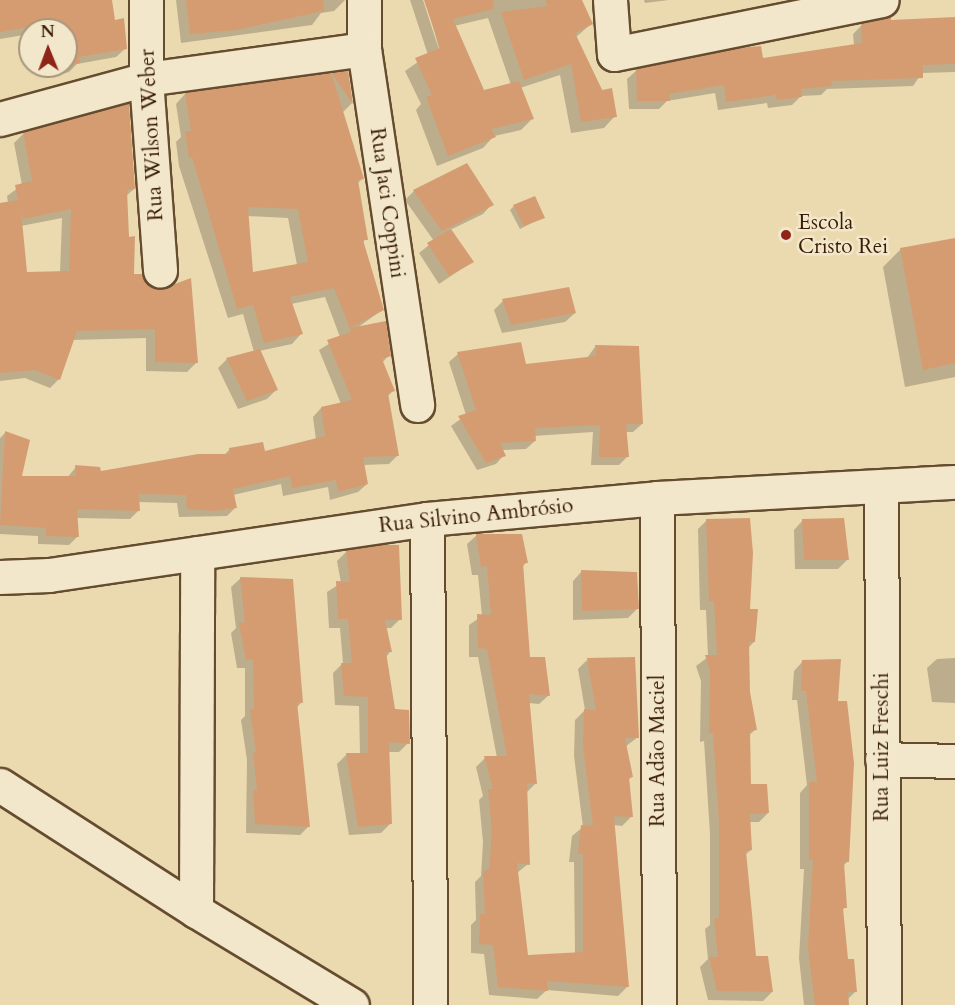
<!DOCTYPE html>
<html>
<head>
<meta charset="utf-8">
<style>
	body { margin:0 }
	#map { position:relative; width:955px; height:1005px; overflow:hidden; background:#ebdaaf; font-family:Cardo,serif }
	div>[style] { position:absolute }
	.shadow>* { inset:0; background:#0003 }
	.building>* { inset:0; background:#d59c72 }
	.roads { filter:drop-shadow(2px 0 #664c2f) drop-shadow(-2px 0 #664c2f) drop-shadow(0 2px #664c2f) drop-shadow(0 -2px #664c2f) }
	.minor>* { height:33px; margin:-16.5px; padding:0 16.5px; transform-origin:16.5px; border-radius:16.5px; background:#f2e7cb }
	.dots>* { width:16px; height:16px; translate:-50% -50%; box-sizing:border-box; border:3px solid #f2e7cb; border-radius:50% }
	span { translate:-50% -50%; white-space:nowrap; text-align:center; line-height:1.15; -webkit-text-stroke:5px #f2e7cb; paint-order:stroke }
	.street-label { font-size:21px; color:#3a1c04 }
	.poi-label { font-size:21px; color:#3a1c04 }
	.left { translate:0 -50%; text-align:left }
	.north { position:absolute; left:18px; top:18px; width:60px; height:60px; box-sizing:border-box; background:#f2e7cb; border:2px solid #a8967b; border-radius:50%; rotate:359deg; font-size:16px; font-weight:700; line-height:24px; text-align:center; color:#3a1c04 }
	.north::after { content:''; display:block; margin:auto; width:21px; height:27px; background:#8f2418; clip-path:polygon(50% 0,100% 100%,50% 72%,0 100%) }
</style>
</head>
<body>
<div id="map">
	<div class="shadow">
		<i style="clip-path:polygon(0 0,110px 0,114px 22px,126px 48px,116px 57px,77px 64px,69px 72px,45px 78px,43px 66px,66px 66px,66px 30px,30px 30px,30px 34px,0 39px)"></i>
		<i style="clip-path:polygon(176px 0,345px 0,334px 11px,321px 13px,312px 25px,181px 43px)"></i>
		<i style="clip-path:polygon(evenodd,410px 0,423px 0,441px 56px,426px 0,581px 0,591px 24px,576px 37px,615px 116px,604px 128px,571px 133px,560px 75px,520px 88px,532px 119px,521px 130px,494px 136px,483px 148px,437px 166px,416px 110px,421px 104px,405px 71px,428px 55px,410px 0,488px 18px,511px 85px,483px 92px,454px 26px,488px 18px)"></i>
		<i style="clip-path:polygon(644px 0,669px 0,645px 3px)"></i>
		<i style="clip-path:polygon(955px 19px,955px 72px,922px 73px,913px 86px,827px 89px,821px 95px,801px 96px,792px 105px,768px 108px,767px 103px,718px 110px,715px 93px,667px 101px,659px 109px,629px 109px,627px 79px,637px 70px,762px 59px,854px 45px,853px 34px,862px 25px)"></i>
		<i style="clip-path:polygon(evenodd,347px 72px,352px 103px,342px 113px,362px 179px,357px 184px,366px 239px,362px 243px,382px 310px,357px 328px,389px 355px,382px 363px,393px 391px,387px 397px,397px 456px,389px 464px,363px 465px,367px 484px,358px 492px,330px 500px,328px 487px,283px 496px,281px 484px,233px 495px,236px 507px,227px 516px,179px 517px,177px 503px,138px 502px,139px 510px,130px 519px,76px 518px,77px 537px,69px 545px,38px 544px,38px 536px,0 534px,0 438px,6px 432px,20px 478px,67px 478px,76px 467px,100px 473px,224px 455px,230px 449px,264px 453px,316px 440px,313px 417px,321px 408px,341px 404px,319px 350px,340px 337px,325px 297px,291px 304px,301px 334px,292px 344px,259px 351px,276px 390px,267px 399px,238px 409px,218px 368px,227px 359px,254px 352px,243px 314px,228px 318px,179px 166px,176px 142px,181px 137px,176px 104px,185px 94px,347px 72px,247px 216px,288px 218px,297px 265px,252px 274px,247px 216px)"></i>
		<i style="clip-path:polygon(evenodd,23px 134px,134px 189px,125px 197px,132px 276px,196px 363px,187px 372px,146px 371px,146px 338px,72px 340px,59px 379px,50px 388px,25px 378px,0 381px,0 205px,8px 203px,7px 196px,22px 185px,14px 143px,23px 134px,62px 218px,60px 273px,26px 273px,21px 226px,62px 218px)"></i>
		<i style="clip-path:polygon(414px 191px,492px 204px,483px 214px,450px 230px,472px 262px,439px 284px,419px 253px,434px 241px,405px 200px)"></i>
		<i style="clip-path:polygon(514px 206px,543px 217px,520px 229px,510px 210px)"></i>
		<i style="clip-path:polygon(955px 239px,955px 377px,905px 387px,883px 267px,901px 249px)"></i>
		<i style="clip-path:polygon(503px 301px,575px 313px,565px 322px,502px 333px,494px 310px)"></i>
		<i style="clip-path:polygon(520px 344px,525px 366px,587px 358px,595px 347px,642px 424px,633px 432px,626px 432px,628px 456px,619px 465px,591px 465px,593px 432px,534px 436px,535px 441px,526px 449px,502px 450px,504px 455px,496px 464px,477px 470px,451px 426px,466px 415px,449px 362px,458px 354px)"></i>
		<i style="clip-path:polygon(707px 520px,749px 610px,754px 642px,748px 648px,749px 692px,755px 730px,748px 736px,750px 786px,768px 813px,759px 822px,749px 822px,751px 850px,745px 855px,754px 957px,772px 992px,763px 1001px,708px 1000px,700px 967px,708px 959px,705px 929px,710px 925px,710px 834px,704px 741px,700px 742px,701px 681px,696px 666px,708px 657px,706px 610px,700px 610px,698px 529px)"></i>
		<i style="clip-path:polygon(803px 520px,847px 560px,838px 569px,795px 569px,794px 530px)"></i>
		<i style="clip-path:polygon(477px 535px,527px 562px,522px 567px,528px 659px,549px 695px,539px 704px,529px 703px,536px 783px,526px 793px,528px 864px,517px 873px,527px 956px,575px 954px,574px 862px,569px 862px,572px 836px,583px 827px,574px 756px,575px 720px,585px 710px,578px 669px,587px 660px,638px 737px,625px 747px,632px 777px,628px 780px,632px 816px,622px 826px,614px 825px,628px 986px,618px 996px,547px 990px,537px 999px,489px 995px,484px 954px,471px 953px,471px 925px,476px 920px,475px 882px,481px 876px,483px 842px,479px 800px,483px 796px,476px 767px,485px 758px,497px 758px,478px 657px,469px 657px,469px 625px,482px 616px,478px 575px,472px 575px,467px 544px)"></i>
		<i style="clip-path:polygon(347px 551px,400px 619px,391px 628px,385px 628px,390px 652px,386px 657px,393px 710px,408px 743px,399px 752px,388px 752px,390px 824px,381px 833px,349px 835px,337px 764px,346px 755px,360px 755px,359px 706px,335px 705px,333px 673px,343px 663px,340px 628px,329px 628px,327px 592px,341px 583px,337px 561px)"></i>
		<i style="clip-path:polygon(582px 571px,637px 609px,628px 618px,573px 620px,573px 581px)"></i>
		<i style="clip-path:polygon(241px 578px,302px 702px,296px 708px,309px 826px,300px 835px,246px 833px,247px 760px,241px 720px,245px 716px,245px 668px,237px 668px,231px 633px,236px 628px,231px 587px)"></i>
		<i style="clip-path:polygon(955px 658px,955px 703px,932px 702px,927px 668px,937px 659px)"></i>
		<i style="clip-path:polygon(803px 661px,837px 703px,848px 861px,843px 866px,845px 907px,842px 911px,846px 960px,855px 992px,847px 1000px,848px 1005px,804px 1005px,799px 958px,804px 869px,800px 869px,800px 793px,807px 785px,797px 700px,792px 700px,794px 671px)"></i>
	</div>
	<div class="building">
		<i style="clip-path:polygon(0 0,112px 0,115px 20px,124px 18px,127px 49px,79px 57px,80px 63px,54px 70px,53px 66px,66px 66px,66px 30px,48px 30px,47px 24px,0 32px)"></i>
		<i style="clip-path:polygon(186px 0,323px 0,324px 11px,236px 30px,190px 34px)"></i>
		<i style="clip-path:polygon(424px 0,493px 0,494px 9px,453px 19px,484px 90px,519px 81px,534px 119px,491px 129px,496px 137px,448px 156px,426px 97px,432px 95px,415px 58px,440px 48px)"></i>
		<i style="clip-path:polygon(545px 0,582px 0,593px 24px,575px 33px,602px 90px,612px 88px,617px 117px,581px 122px,571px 64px,524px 80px,501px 12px,548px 6px)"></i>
		<i style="clip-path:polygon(891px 16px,891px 20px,955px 17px,955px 64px,923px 65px,923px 78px,831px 81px,832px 86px,801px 89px,802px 97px,776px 100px,776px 95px,726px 102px,724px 85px,669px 94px,670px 101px,637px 101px,636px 69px,738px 48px,761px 46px,763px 58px,862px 43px,861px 23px)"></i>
		<i style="clip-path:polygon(348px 70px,353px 104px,331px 72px)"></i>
		<i style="clip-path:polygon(evenodd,331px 72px,364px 179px,358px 180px,368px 240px,363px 240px,384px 310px,350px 328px,334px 288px,290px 297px,303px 334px,264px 343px,253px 305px,237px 309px,192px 157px,189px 158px,185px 131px,191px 131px,185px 93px,331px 72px,248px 207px,298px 209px,308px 262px,253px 272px,248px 207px)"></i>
		<i style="clip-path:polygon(evenodd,129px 103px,135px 189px,127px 190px,129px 237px,135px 236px,134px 274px,142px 274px,150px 286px,161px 289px,191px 278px,198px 363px,155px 362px,155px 329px,77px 331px,60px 380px,35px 370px,0 373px,0 203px,18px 200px,15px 185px,32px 181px,23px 132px,129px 103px,71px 209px,69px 271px,27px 272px,21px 210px,23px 219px,71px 209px)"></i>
		<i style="clip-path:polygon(467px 163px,494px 205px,442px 231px,413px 190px)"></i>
		<i style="clip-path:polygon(535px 196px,545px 218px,524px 226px,513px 205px)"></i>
		<i style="clip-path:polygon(451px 229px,474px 262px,449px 276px,427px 243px)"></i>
		<i style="clip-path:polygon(955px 238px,955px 363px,923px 370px,900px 248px)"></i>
		<i style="clip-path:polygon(569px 287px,576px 313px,511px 325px,502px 299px)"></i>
		<i style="clip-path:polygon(386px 321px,391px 356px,382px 359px,395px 391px,388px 393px,399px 456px,363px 457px,368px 484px,338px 492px,336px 480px,292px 488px,290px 476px,233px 489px,237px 508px,214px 511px,187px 509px,186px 495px,139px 494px,140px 511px,77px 509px,79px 537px,46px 536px,46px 528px,0 525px,5px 431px,30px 440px,22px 476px,76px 476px,75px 465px,100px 467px,101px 471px,198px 454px,230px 454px,229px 448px,263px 442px,265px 451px,325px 436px,321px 407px,352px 400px,327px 340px,351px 332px,350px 328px)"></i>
		<i style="clip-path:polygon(521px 342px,526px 364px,596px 356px,595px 345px,639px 346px,643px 424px,626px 424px,629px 457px,599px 457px,600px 425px,535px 428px,536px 441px,500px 443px,506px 456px,486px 463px,458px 416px,476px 410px,457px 352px)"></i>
		<i style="clip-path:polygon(260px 349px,278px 390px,247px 401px,226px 358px)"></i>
		<i style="clip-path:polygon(750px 518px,753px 553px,750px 609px,758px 609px,755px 642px,749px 642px,750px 692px,757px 730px,750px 731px,751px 784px,767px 784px,769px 813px,750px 814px,752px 850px,746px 851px,756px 956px,768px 956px,773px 992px,717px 991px,709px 957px,718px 957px,714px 919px,719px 918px,719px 823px,713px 733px,709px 733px,710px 671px,705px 655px,717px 655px,714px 601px,709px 601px,706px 519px)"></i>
		<i style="clip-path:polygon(844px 518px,849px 560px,804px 560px,802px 519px)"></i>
		<i style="clip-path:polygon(476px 534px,522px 534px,528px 563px,523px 563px,530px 657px,545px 657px,550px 696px,529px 694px,537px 784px,527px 783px,530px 865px,517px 863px,528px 955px,583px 952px,583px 854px,578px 854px,581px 825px,593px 826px,583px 746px,584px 709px,596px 710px,587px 658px,635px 657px,639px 738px,625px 738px,633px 777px,629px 777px,633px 817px,614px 816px,629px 987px,547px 981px,548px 991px,498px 987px,493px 945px,479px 944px,480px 914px,485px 914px,483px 871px,489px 870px,492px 832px,488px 789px,493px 789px,484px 756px,507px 756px,487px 649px,478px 648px,477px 614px,491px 615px,487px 566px,481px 567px)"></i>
		<i style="clip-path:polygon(382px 545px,399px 545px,402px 620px,385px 620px,392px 652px,386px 652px,395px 709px,409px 710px,410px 744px,389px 742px,392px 824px,358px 827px,346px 753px,368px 753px,368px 697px,344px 696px,341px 663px,352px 663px,348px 619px,338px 619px,336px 581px,350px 582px,346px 550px)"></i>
		<i style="clip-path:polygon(581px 570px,637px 572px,639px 609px,582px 611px)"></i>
		<i style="clip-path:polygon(240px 577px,293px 579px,303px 703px,297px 702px,310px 827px,255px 824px,253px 790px,257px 790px,253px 752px,256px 753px,250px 709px,254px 709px,253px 659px,246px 660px,239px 623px,245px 622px)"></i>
		<i style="clip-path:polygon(841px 659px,838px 701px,847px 701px,854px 763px,849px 862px,844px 862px,847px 908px,843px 908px,848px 959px,854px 959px,857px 992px,848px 992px,849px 1005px,815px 1005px,808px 948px,813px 860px,809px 860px,809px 782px,817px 782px,806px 691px,801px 691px,802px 660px)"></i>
	</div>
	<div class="roads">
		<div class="minor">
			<i style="left:146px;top:0;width:79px;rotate:90deg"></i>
			<i style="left:146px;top:79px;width:192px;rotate:85.8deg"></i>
			<i style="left:364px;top:0;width:49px;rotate:90deg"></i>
			<i style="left:364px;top:49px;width:360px;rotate:81.5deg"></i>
			<i style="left:610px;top:0;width:54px;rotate:85.8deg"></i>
			<i style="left:614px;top:54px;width:273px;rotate:-11.4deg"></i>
			<i style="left:0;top:119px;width:151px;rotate:-15.3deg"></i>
			<i style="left:146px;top:79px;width:220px;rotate:-7.8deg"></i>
			<i style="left:881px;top:489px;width:516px;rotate:89.67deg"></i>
			<i style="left:657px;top:498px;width:507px;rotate:89.77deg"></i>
			<i style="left:427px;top:519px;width:486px;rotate:89.6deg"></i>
			<i style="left:0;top:577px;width:49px;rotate:-2.3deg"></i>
			<i style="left:49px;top:575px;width:382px;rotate:-8.4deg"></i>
			<i style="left:427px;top:519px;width:231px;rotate:-5.2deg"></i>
			<i style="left:657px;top:498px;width:298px;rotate:-3.1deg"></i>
			<i style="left:882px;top:759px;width:73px;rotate:1.6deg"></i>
			<i style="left:0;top:785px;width:233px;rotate:32.7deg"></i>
			<i style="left:196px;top:911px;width:182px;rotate:31.1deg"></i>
			<i style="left:196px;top:911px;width:358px;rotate:-89.8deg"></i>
		</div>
	</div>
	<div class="dots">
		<i style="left:786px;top:235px;background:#8f2418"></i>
	</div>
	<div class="street-label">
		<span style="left:152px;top:135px;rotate:-93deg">Rua Wilson Weber</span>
		<span style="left:387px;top:203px;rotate:82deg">Rua Jaci Coppini</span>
		<span style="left:476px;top:516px;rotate:-6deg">Rua Silvino Ambrósio</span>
		<span style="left:882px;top:747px;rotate:-90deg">Rua Luiz Freschi</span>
		<span style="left:658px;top:751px;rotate:-90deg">Rua Adão Maciel</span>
	</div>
	<div class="poi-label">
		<span class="left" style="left:798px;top:235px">Escola<br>Cristo Rei</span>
	</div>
	<div class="north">N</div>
</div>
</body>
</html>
